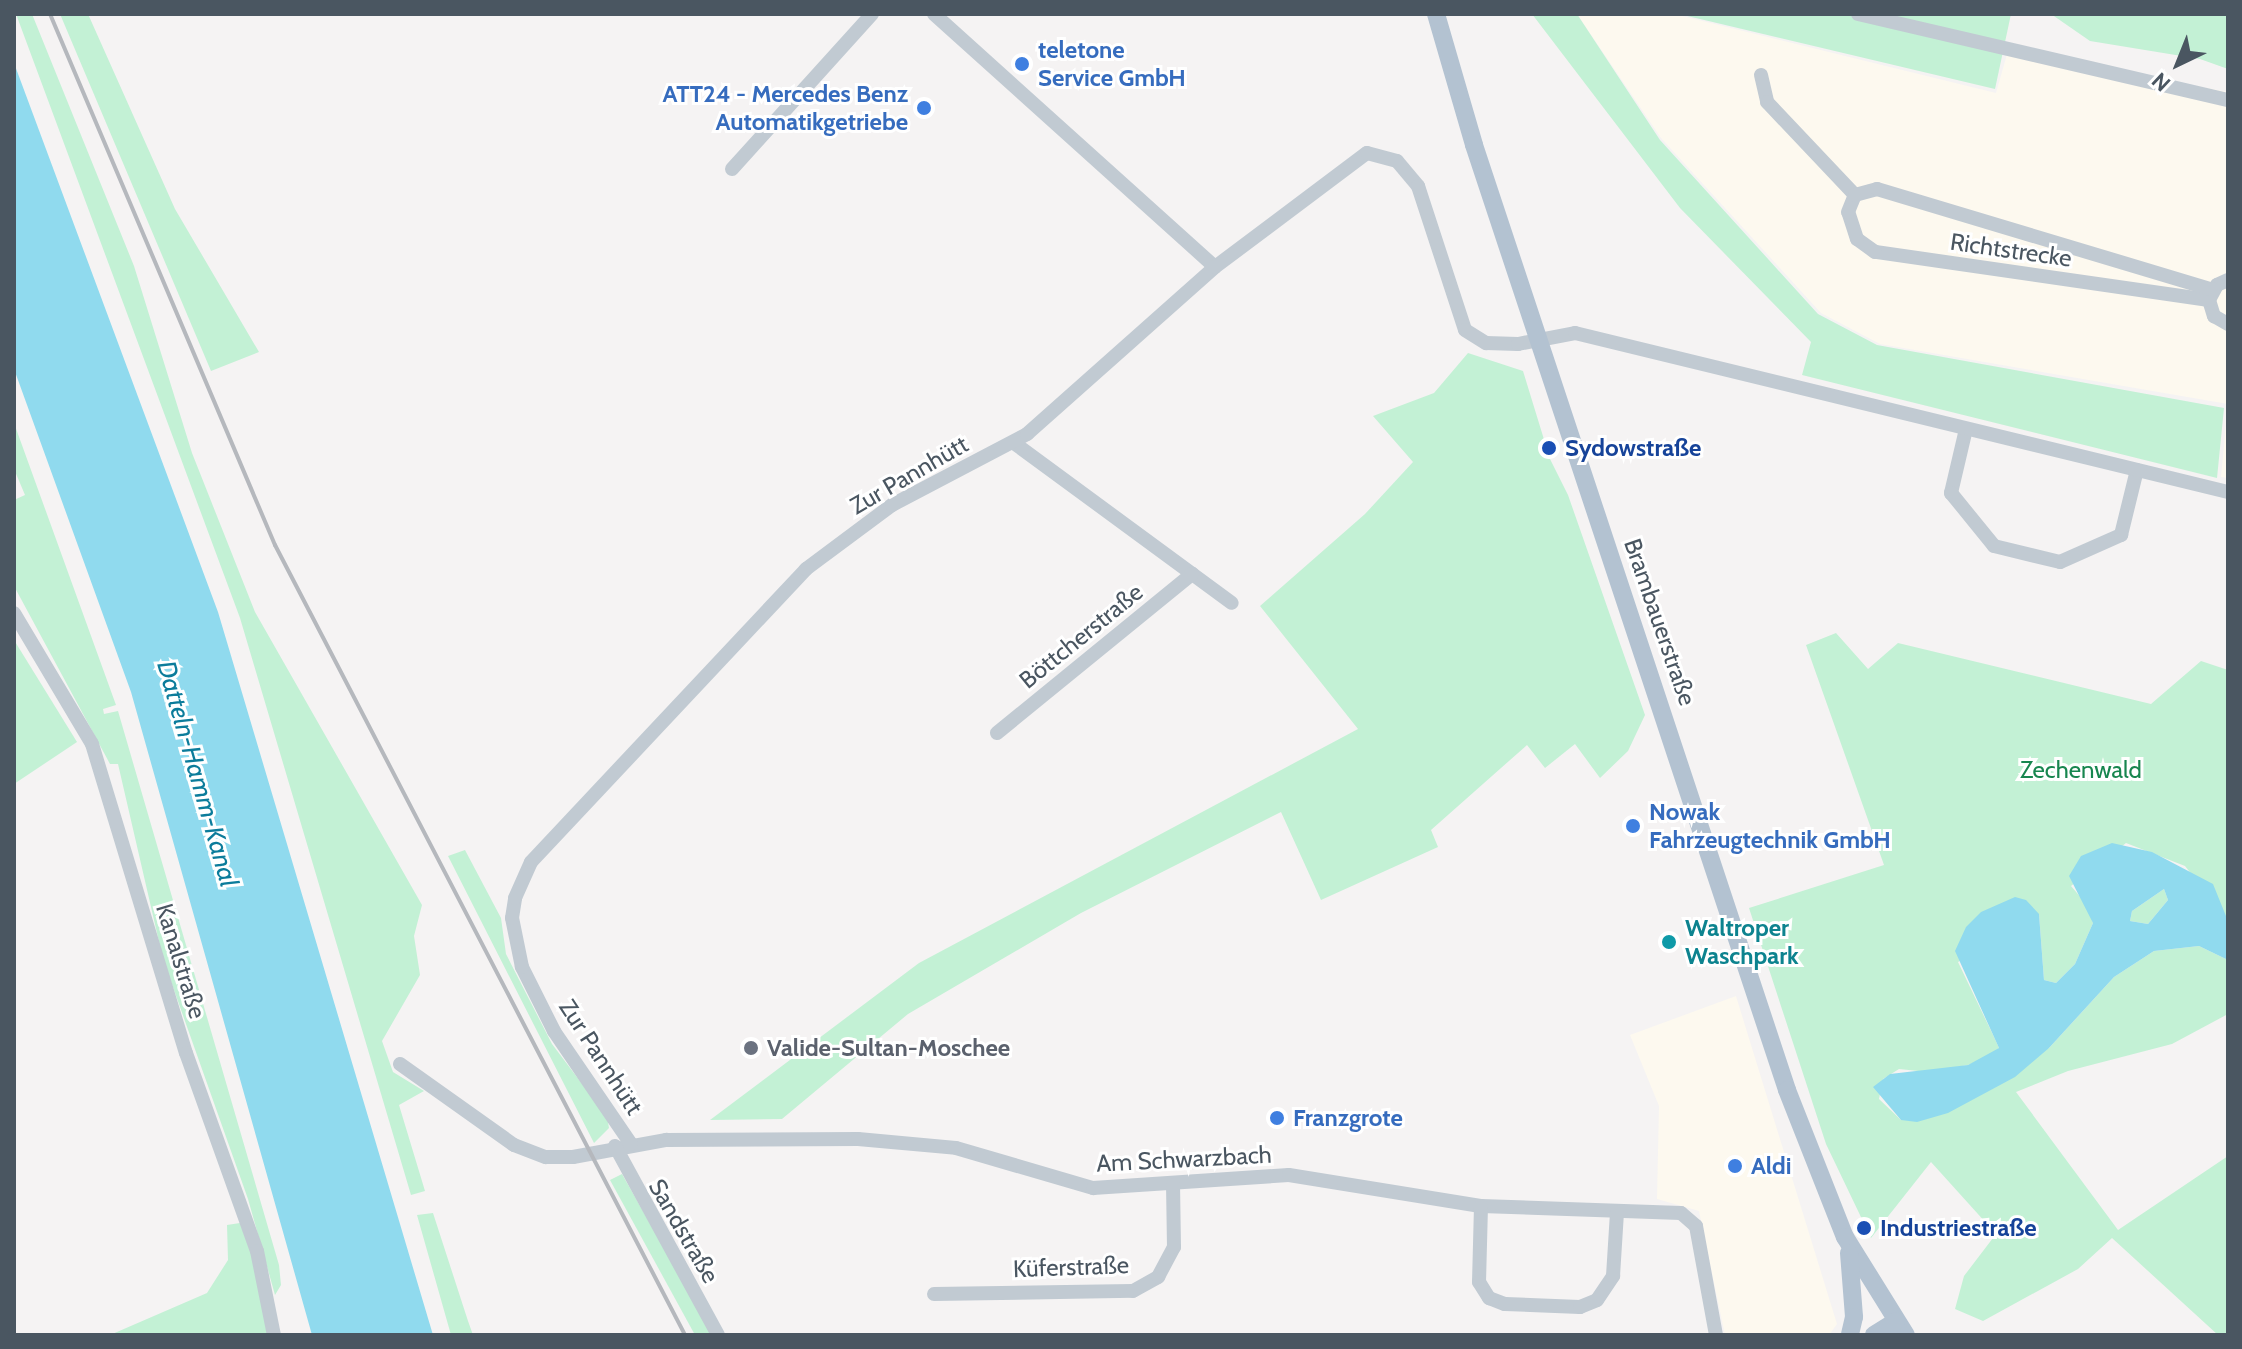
<!DOCTYPE html>
<html>
<head>
<meta charset="utf-8">
<style>
	body { margin:0 }
	#map { position:relative; width:2242px; height:1349px; overflow:hidden; background:#f5f3f3; font-family:Cabin,sans-serif }
	div>[style] { position:absolute }
	.commercial>* { inset:0; background:#fdf9ef }
	.green>* { inset:0; background:#c3f1d5 }
	.water>* { inset:0; background:#90daee }
	.minor>* { height:14px; margin:-7px; padding:0 7px; transform-origin:7px; border-radius:7px; background:#c1cad2 }
	.major>* { height:18px; margin:-9px; padding:0 9px; transform-origin:9px; border-radius:9px; background:#b3c2d1 }
	.rail>* { height:4px; margin:-2px; padding:0 2px; transform-origin:2px; border-radius:2px; background:#b5b8bd }
	.dots>* { width:22px; height:22px; translate:-50% -50%; box-sizing:border-box; border:4px solid #fff; border-radius:50% }
	span { translate:-50% -50%; white-space:nowrap; text-align:center; line-height:1.15; -webkit-text-stroke:6px #fff; paint-order:stroke }
	.shop-label { font-size:24px; color:#366cbe; font-weight:700 }
	.left { translate:0 -50%; text-align:left }
	.right { translate:-100% -50%; text-align:right }
	.street-label { font-size:24px; color:#4a5661 }
	.transit-label { font-size:24px; color:#164399; font-weight:700 }
	.park-label { font-size:24px; color:#17864f }
	.culture-label { font-size:24px; color:#0d838f; font-weight:700 }
	.worship-label { font-size:24px; color:#5b616d; font-weight:700 }
	.water-label { font-size:26px; color:#0c7c9b; font-style:italic }
	.frame { position:absolute; inset:0; border:16px solid #4a5661; pointer-events:none }
	.north { position:absolute; left:2138px; top:24px; width:80px; height:80px; -webkit-text-stroke:6px #fff; paint-order:stroke; rotate:223deg; font-size:22px; font-weight:700; line-height:32px; text-align:center; color:#4a5661 }
	.north::after { content:''; display:block; margin:auto; width:28px; height:36px; background:#4a5661; clip-path:polygon(50% 0,100% 100%,50% 72%,0 100%) }
</style>
</head>
<body>
<div id="map">
	<div class="commercial">
		<i style="clip-path:polygon(1577px 14px,1674px 14px,1996px 93px,2008px 51px,2228px 92px,2228px 478px,2221px 477px,2228px 404px,1880px 344px,1821px 313px,1661px 138px)"></i>
		<i style="clip-path:polygon(1736px 996px,1837px 1324px,1829px 1335px,1725px 1335px,1699px 1211px,1657px 1199px,1659px 1106px,1630px 1035px)"></i>
	</div>
	<div class="green">
		<i style="clip-path:polygon(16px 14px,32px 14px,134px 266px,192px 453px,255px 612px,422px 905px,414px 936px,420px 975px,382px 1041px,393px 1072px,424px 1091px,399px 1105px,425px 1191px,411px 1195px,240px 618px)"></i>
		<i style="clip-path:polygon(60px 14px,88px 14px,175px 209px,259px 352px,211px 371px)"></i>
		<i style="clip-path:polygon(1532px 14px,1577px 14px,1660px 140px,1818px 314px,1877px 345px,2224px 408px,2217px 478px,1802px 375px,1811px 342px,1680px 208px)"></i>
		<i style="clip-path:polygon(1679px 14px,2011px 14px,1995px 89px)"></i>
		<i style="clip-path:polygon(2051px 14px,2228px 14px,2228px 69px,2200px 59px,2090px 41px)"></i>
		<i style="clip-path:polygon(1468px 353px,1523px 371px,1550px 459px,1568px 495px,1645px 715px,1628px 751px,1600px 778px,1575px 744px,1545px 768px,1527px 745px,1431px 830px,1438px 847px,1321px 900px,1281px 812px,1081px 913px,908px 1014px,782px 1119px,710px 1120px,919px 963px,1358px 729px,1260px 606px,1365px 514px,1413px 462px,1373px 416px,1434px 393px)"></i>
		<i style="clip-path:polygon(14px 423px,116px 705px,103px 709px,104px 714px,118px 711px,279px 1265px,281px 1285px,275px 1295px,248px 1199px,163px 959px,118px 764px,110px 764px,14px 586px,14px 500px,25px 495px,14px 469px)"></i>
		<i style="clip-path:polygon(1836px 633px,1868px 669px,1898px 643px,2151px 704px,2201px 661px,2228px 670px,2228px 921px,2185px 866px,2126px 843px,2071px 886px,2089px 907px,2093px 923px,2075px 964px,2056px 983px,2044px 980px,2039px 914px,1958px 962px,1994px 1037px,1999px 1048px,1994px 1054px,1968px 1065px,1928px 1072px,1899px 1069px,1883px 1079px,1879px 1099px,1901px 1120px,2049px 1048px,2114px 977px,2154px 951px,2199px 946px,2228px 960px,2228px 1014px,2172px 1044px,2068px 1071px,2016px 1092px,2118px 1230px,2228px 1156px,2228px 1335px,2218px 1335px,2112px 1238px,2078px 1269px,1983px 1321px,1955px 1309px,1964px 1276px,1996px 1234px,1931px 1162px,1871px 1238px,1826px 1144px,1749px 908px,1884px 865px,1806px 645px)"></i>
		<i style="clip-path:polygon(14px 640px,77px 742px,14px 784px)"></i>
		<i style="clip-path:polygon(465px 850px,501px 918px,506px 954px,552px 1044px,607px 1117px,609px 1128px,594px 1143px,448px 856px)"></i>
		<i style="clip-path:polygon(2164px 889px,2168px 900px,2148px 924px,2130px 921px,2132px 911px)"></i>
		<i style="clip-path:polygon(622px 1174px,713px 1335px,695px 1335px,610px 1180px)"></i>
		<i style="clip-path:polygon(433px 1213px,468px 1321px,473px 1335px,451px 1335px,417px 1215px)"></i>
		<i style="clip-path:polygon(240px 1223px,256px 1267px,269px 1335px,110px 1335px,207px 1293px,228px 1260px,227px 1225px)"></i>
	</div>
	<div class="water">
		<i style="clip-path:polygon(14px 63px,218px 612px,433px 1335px,312px 1335px,131px 692px,14px 369px)"></i>
		<i style="clip-path:polygon(evenodd,2112px 843px,2152px 852px,2213px 884px,2228px 921px,2228px 960px,2199px 946px,2154px 951px,2114px 977px,2049px 1048px,2015px 1077px,1948px 1113px,1917px 1122px,1901px 1120px,1873px 1087px,1890px 1074px,1968px 1065px,1999px 1048px,1955px 951px,1966px 927px,1981px 912px,2015px 897px,2026px 900px,2039px 914px,2044px 980px,2056px 983px,2075px 964px,2093px 923px,2069px 876px,2081px 856px,2112px 843px,2164px 889px,2168px 900px,2148px 924px,2130px 921px,2132px 911px,2164px 889px)"></i>
	</div>
	<div class="minor">
		<i style="left:934px;top:14px;width:378px;rotate:42deg"></i>
		<i style="left:1858px;top:14px;width:380px;rotate:13.1deg"></i>
		<i style="left:1761px;top:75px;width:28px;rotate:77deg"></i>
		<i style="left:1767px;top:102px;width:128px;rotate:46.6deg"></i>
		<i style="left:732px;top:169px;width:209px;rotate:-47.9deg"></i>
		<i style="left:2228px;top:280px;width:12px;rotate:156deg"></i>
		<i style="left:2217px;top:285px;width:17px;rotate:118deg"></i>
		<i style="left:2209px;top:300px;width:17px;rotate:73deg"></i>
		<i style="left:2214px;top:316px;width:16px;rotate:30deg"></i>
		<i style="left:2209px;top:300px;width:337px;rotate:-171.8deg"></i>
		<i style="left:1875px;top:252px;width:22px;rotate:-144deg"></i>
		<i style="left:1857px;top:239px;width:28px;rotate:-108deg"></i>
		<i style="left:1848px;top:212px;width:18px;rotate:-68deg"></i>
		<i style="left:1855px;top:195px;width:23px;rotate:-15deg"></i>
		<i style="left:1877px;top:189px;width:351px;rotate:16.7deg"></i>
		<i style="left:1966px;top:429px;width:66px;rotate:103.2deg"></i>
		<i style="left:1951px;top:493px;width:68px;rotate:50.9deg"></i>
		<i style="left:1994px;top:546px;width:68px;rotate:13.6deg"></i>
		<i style="left:2060px;top:562px;width:67px;rotate:-23.9deg"></i>
		<i style="left:2121px;top:535px;width:67px;rotate:-76.2deg"></i>
		<i style="left:1014px;top:443px;width:270px;rotate:36.3deg"></i>
		<i style="left:14px;top:613px;width:152px;rotate:59.2deg"></i>
		<i style="left:92px;top:744px;width:323px;rotate:73.1deg"></i>
		<i style="left:186px;top:1053px;width:210px;rotate:70.3deg"></i>
		<i style="left:257px;top:1251px;width:86px;rotate:78.6deg"></i>
		<i style="left:997px;top:733px;width:252px;rotate:-39.2deg"></i>
		<i style="left:400px;top:1064px;width:140px;rotate:35.4deg"></i>
		<i style="left:514px;top:1145px;width:34px;rotate:21deg"></i>
		<i style="left:546px;top:1157px;width:27px"></i>
		<i style="left:573px;top:1157px;width:95px;rotate:-10.4deg"></i>
		<i style="left:666px;top:1140px;width:192px;rotate:-0.3deg"></i>
		<i style="left:858px;top:1139px;width:98px;rotate:5.2deg"></i>
		<i style="left:956px;top:1148px;width:143px;rotate:16.3deg"></i>
		<i style="left:1093px;top:1188px;width:196px;rotate:-3.8deg"></i>
		<i style="left:1289px;top:1175px;width:194px;rotate:9.2deg"></i>
		<i style="left:1481px;top:1206px;width:200px;rotate:2deg"></i>
		<i style="left:1681px;top:1213px;width:20px;rotate:41deg"></i>
		<i style="left:1696px;top:1226px;width:111px;rotate:79.6deg"></i>
		<i style="left:631px;top:1144px;width:137px;rotate:-124.3deg"></i>
		<i style="left:554px;top:1031px;width:72px;rotate:-116.6deg"></i>
		<i style="left:522px;top:967px;width:50px;rotate:-101.5deg"></i>
		<i style="left:512px;top:918px;width:20px;rotate:-81deg"></i>
		<i style="left:515px;top:898px;width:39px;rotate:-66deg"></i>
		<i style="left:531px;top:862px;width:402px;rotate:-46.8deg"></i>
		<i style="left:806px;top:569px;width:107px;rotate:-36.7deg"></i>
		<i style="left:892px;top:505px;width:153px;rotate:-27.7deg"></i>
		<i style="left:1027px;top:434px;width:251px;rotate:-41.6deg"></i>
		<i style="left:1215px;top:267px;width:190px;rotate:-36.9deg"></i>
		<i style="left:1367px;top:153px;width:31px;rotate:15deg"></i>
		<i style="left:1397px;top:161px;width:33px;rotate:50deg"></i>
		<i style="left:1418px;top:186px;width:151px;rotate:71.9deg"></i>
		<i style="left:1465px;top:330px;width:25px;rotate:32deg"></i>
		<i style="left:1486px;top:343px;width:32px;rotate:2deg"></i>
		<i style="left:1518px;top:344px;width:58px;rotate:-10.9deg"></i>
		<i style="left:1575px;top:333px;width:672px;rotate:13.68deg"></i>
		<i style="left:615px;top:1146px;width:215px;rotate:61.4deg"></i>
		<i style="left:1481px;top:1206px;width:76px;rotate:91.5deg"></i>
		<i style="left:1479px;top:1282px;width:19px;rotate:58deg"></i>
		<i style="left:1489px;top:1298px;width:17px;rotate:21deg"></i>
		<i style="left:1505px;top:1304px;width:75px;rotate:2.3deg"></i>
		<i style="left:1580px;top:1307px;width:18px;rotate:-22deg"></i>
		<i style="left:1597px;top:1300px;width:29px;rotate:-56deg"></i>
		<i style="left:1613px;top:1276px;width:64px;rotate:-86.4deg"></i>
		<i style="left:934px;top:1294px;width:199px;rotate:-0.9deg"></i>
		<i style="left:1133px;top:1291px;width:29px;rotate:-29deg"></i>
		<i style="left:1158px;top:1277px;width:34px;rotate:-62deg"></i>
		<i style="left:1174px;top:1247px;width:62px;rotate:-90.9deg"></i>
	</div>
	<div class="major">
		<i style="left:1436px;top:14px;width:136px;rotate:73.8deg"></i>
		<i style="left:1474px;top:145px;width:995px;rotate:71.67deg"></i>
		<i style="left:1787px;top:1090px;width:158px;rotate:68.5deg"></i>
		<i style="left:1845px;top:1237px;width:115px;rotate:58.1deg"></i>
		<i style="left:1849px;top:1253px;width:64px;rotate:85.5deg"></i>
		<i style="left:1854px;top:1317px;width:18px;rotate:103deg"></i>
		<i style="left:1874px;top:1335px;width:26px;rotate:-32deg"></i>
	</div>
	<div class="rail">
		<i style="left:50px;top:14px;width:577px;rotate:67.04deg"></i>
		<i style="left:275px;top:545px;width:890px;rotate:62.57deg"></i>
	</div>
	<div class="dots">
		<i style="left:1022px;top:64px;background:#3f7fe0"></i>
		<i style="left:924px;top:108px;background:#3f7fe0"></i>
		<i style="left:1549px;top:448px;background:#1a4fb4"></i>
		<i style="left:1633px;top:826px;background:#3f7fe0"></i>
		<i style="left:1669px;top:942px;background:#0f9aa8"></i>
		<i style="left:751px;top:1048px;background:#6b7280"></i>
		<i style="left:1277px;top:1118px;background:#3f7fe0"></i>
		<i style="left:1735px;top:1166px;background:#3f7fe0"></i>
		<i style="left:1864px;top:1228px;background:#1a4fb4"></i>
	</div>
	<div class="shop-label">
		<span class="left" style="left:1038px;top:64px">teletone<br>Service GmbH</span>
		<span class="right" style="left:908px;top:108px">ATT24 - Mercedes Benz<br>Automatikgetriebe</span>
		<span class="left" style="left:1649px;top:826px">Nowak<br>Fahrzeugtechnik GmbH</span>
		<span class="left" style="left:1293px;top:1118px">Franzgrote</span>
		<span class="left" style="left:1751px;top:1166px">Aldi</span>
	</div>
	<div class="street-label">
		<span style="left:2011px;top:250px;rotate:8deg">Richtstrecke</span>
		<span style="left:909px;top:475px;rotate:-30deg">Zur Pannhütt</span>
		<span style="left:1660px;top:622px;rotate:71deg">Brambauerstraße</span>
		<span style="left:1081px;top:636px;rotate:-39deg">Böttcherstraße</span>
		<span style="left:181px;top:961px;rotate:73deg">Kanalstraße</span>
		<span style="left:601px;top:1057px;rotate:57deg">Zur Pannhütt</span>
		<span style="left:1184px;top:1159px;rotate:-3deg">Am Schwarzbach</span>
		<span style="left:684px;top:1231px;rotate:60deg">Sandstraße</span>
		<span style="left:1071px;top:1267px;rotate:-2deg">Küferstraße</span>
	</div>
	<div class="transit-label">
		<span class="left" style="left:1565px;top:448px">Sydowstraße</span>
		<span class="left" style="left:1880px;top:1228px">Industriestraße</span>
	</div>
	<div class="park-label">
		<span style="left:2081px;top:770px">Zechenwald</span>
	</div>
	<div class="culture-label">
		<span class="left" style="left:1685px;top:942px">Waltroper<br>Waschpark</span>
	</div>
	<div class="worship-label">
		<span class="left" style="left:767px;top:1048px">Valide-Sultan-Moschee</span>
	</div>
	<div class="water-label">
		<span style="left:197px;top:774px;rotate:74deg">Datteln-Hamm-Kanal</span>
	</div>
	<div class="frame"></div>
	<div class="north">N</div>
</div>
</body>
</html>
